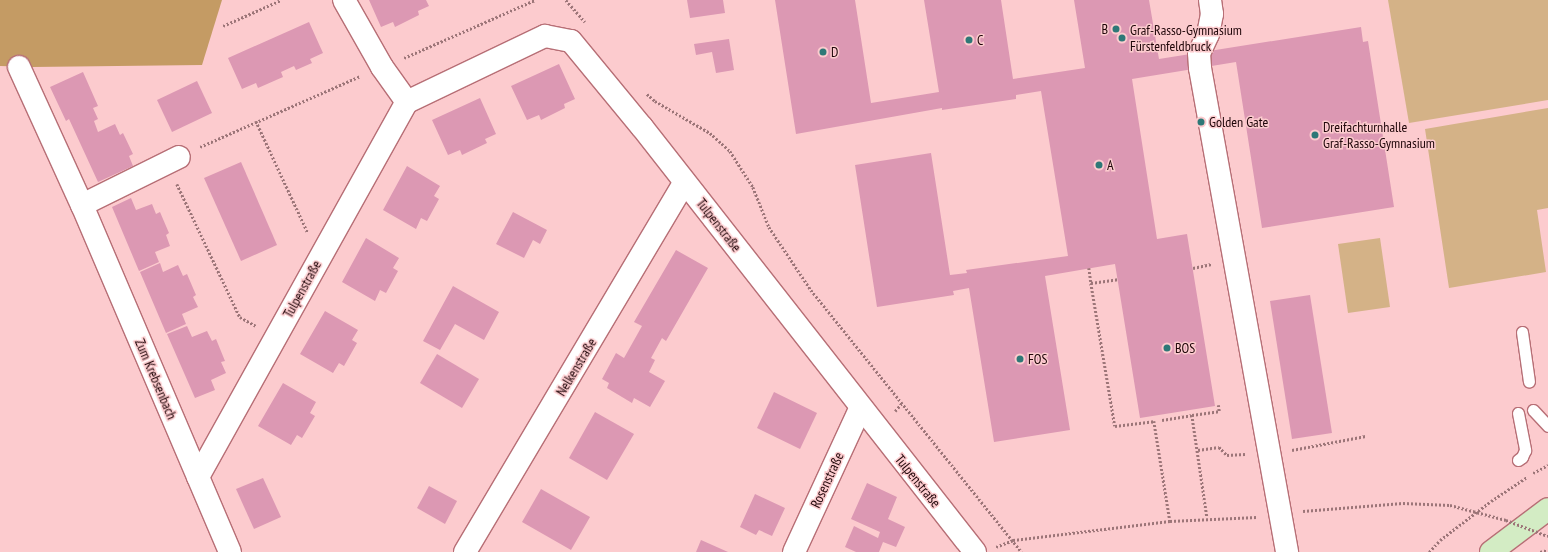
<!DOCTYPE html>
<html>
<head>
<meta charset="utf-8">
<style>
	body { margin:0 }
	#map { position:relative; width:1548px; height:552px; overflow:hidden; background:#fccbce; font-family:"PT Sans Narrow",sans-serif }
	div>[style] { position:absolute }
	.green>* { inset:0; background:#d4b287 }
	.forest>* { inset:0; background:#c49b64 }
	.building>* { inset:0; background:#dc98b3 }
	.path>* { height:2.5px; margin-top:-1.25px; transform-origin:0; background:repeating-linear-gradient(90deg,#9c7578 0 2px,transparent 0 4px) }
	.roads { filter:drop-shadow(1px 0 #b76f76) drop-shadow(-1px 0 #b76f76) drop-shadow(0 1px #b76f76) drop-shadow(0 -1px #b76f76) }
	.lane>* { height:11px; margin:-5.5px; padding:0 5.5px; transform-origin:5.5px; border-radius:5.5px; background:#fff }
	.street>* { height:22px; margin:-11px; padding:0 11px; transform-origin:11px; border-radius:11px; background:#fff }
	.primary>* { height:22px; margin:-11px; padding:0 11px; transform-origin:11px; border-radius:11px; background:#d3ecc4 }
	.path-bridge>* { height:2.5px; margin-top:-1.25px; transform-origin:0; background:repeating-linear-gradient(90deg,#9c7578 0 2px,transparent 0 4px) }
	.dots>* { width:11px; height:11px; translate:-50% -50%; box-sizing:border-box; border:2px solid #fccbce; border-radius:50% }
	span { translate:-50% -50%; white-space:nowrap; text-align:center; line-height:1.15; -webkit-text-stroke:3px #fccbce; paint-order:stroke }
	.poi-label { font-size:14px; color:#1e0508 }
	.right { translate:-100% -50%; text-align:right }
	.left { translate:0 -50%; text-align:left }
	.street-label { font-size:14px; color:#1e0508 }
</style>
</head>
<body>
<div id="map">
	<div class="green">
		<i style="clip-path:polygon(1388px 0,1548px 0,1548px 100px,1409px 123px)"></i>
		<i style="clip-path:polygon(1548px 108px,1548px 208px,1537px 210px,1546px 272px,1449px 288px,1425px 129px)"></i>
		<i style="clip-path:polygon(1380px 238px,1390px 307px,1348px 313px,1338px 244px)"></i>
	</div>
	<div class="forest">
		<i style="clip-path:polygon(0 0,222px 0,202px 65px,32px 67px,0 66px)"></i>
	</div>
	<div class="building">
		<i style="clip-path:polygon(369px 0,426px 0,429px 6px,418px 11px,419px 15px,395px 27px,393px 22px,381px 27px)"></i>
		<i style="clip-path:polygon(687px 0,723px 0,725px 13px,690px 18px)"></i>
		<i style="clip-path:polygon(775px 0,855px 0,871px 103px,939px 92px,924px 0,1001px 0,1013px 79px,1085px 68px,1074px 0,1149px 0,1159px 59px,1361px 27px,1363px 42px,1368px 41px,1394px 207px,1262px 228px,1236px 62px,1132px 79px,1157px 239px,1187px 234px,1215px 406px,1140px 418px,1115px 264px,1045px 276px,1070px 430px,994px 442px,969px 288px,953px 291px,954px 295px,877px 307px,855px 165px,931px 153px,950px 275px,967px 273px,966px 270px,1068px 256px,1041px 91px,1016px 95px,1016px 99px,942px 110px,942px 108px,796px 134px)"></i>
		<i style="clip-path:polygon(309px 22px,323px 53px,310px 59px,312px 63px,296px 70px,294px 66px,281px 72px,283px 77px,258px 88px,256px 83px,242px 89px,228px 58px)"></i>
		<i style="clip-path:polygon(729px 39px,734px 70px,716px 73px,712px 52px,696px 55px,694px 44px)"></i>
		<i style="clip-path:polygon(559px 64px,575px 99px,564px 104px,565px 108px,541px 120px,539px 115px,527px 120px,511px 86px)"></i>
		<i style="clip-path:polygon(83px 72px,98px 106px,93px 108px,98px 119px,94px 121px,98px 132px,115px 124px,120px 135px,123px 133px,133px 154px,129px 156px,133px 166px,98px 182px,69px 119px,66px 121px,50px 87px)"></i>
		<i style="clip-path:polygon(197px 81px,212px 113px,172px 132px,157px 100px)"></i>
		<i style="clip-path:polygon(480px 98px,496px 134px,485px 139px,487px 143px,462px 155px,460px 150px,448px 155px,432px 120px)"></i>
		<i style="clip-path:polygon(241px 162px,277px 245px,241px 261px,204px 178px)"></i>
		<i style="clip-path:polygon(407px 166px,440px 186px,434px 196px,439px 199px,427px 221px,421px 218px,416px 229px,383px 210px)"></i>
		<i style="clip-path:polygon(131px 198px,136px 210px,152px 204px,156px 214px,160px 212px,169px 233px,166px 235px,170px 246px,155px 252px,159px 262px,139px 271px,112px 207px)"></i>
		<i style="clip-path:polygon(513px 212px,547px 230px,540px 244px,533px 240px,524px 258px,496px 244px)"></i>
		<i style="clip-path:polygon(366px 238px,399px 258px,393px 268px,398px 271px,386px 293px,380px 290px,375px 301px,342px 282px)"></i>
		<i style="clip-path:polygon(676px 250px,708px 268px,666px 341px,662px 338px,651px 358px,655px 360px,649px 372px,665px 381px,650px 407px,634px 398px,632px 403px,607px 388px,609px 383px,602px 379px,616px 353px,624px 358px,642px 326px,634px 322px)"></i>
		<i style="clip-path:polygon(160px 263px,163px 272px,178px 265px,183px 276px,187px 274px,196px 295px,193px 297px,198px 307px,182px 314px,186px 324px,166px 333px,140px 272px)"></i>
		<i style="clip-path:polygon(453px 286px,499px 312px,484px 340px,455px 324px,440px 350px,423px 341px)"></i>
		<i style="clip-path:polygon(1310px 295px,1332px 433px,1292px 439px,1270px 301px)"></i>
		<i style="clip-path:polygon(325px 311px,358px 330px,352px 340px,357px 343px,344px 366px,339px 363px,333px 373px,300px 354px)"></i>
		<i style="clip-path:polygon(187px 326px,192px 337px,207px 331px,212px 341px,216px 339px,225px 361px,221px 362px,226px 373px,211px 380px,215px 390px,195px 398px,167px 334px)"></i>
		<i style="clip-path:polygon(437px 354px,479px 379px,462px 408px,420px 383px)"></i>
		<i style="clip-path:polygon(283px 383px,316px 402px,310px 413px,315px 416px,302px 438px,297px 435px,291px 445px,258px 426px)"></i>
		<i style="clip-path:polygon(774px 392px,817px 413px,800px 449px,757px 428px)"></i>
		<i style="clip-path:polygon(595px 412px,634px 434px,607px 480px,569px 458px)"></i>
		<i style="clip-path:polygon(263px 478px,281px 517px,254px 529px,236px 489px)"></i>
		<i style="clip-path:polygon(867px 483px,897px 497px,888px 519px,905px 527px,896px 547px,883px 542px,879px 552px,856px 552px,845px 547px,854px 526px,878px 538px,880px 532px,851px 519px)"></i>
		<i style="clip-path:polygon(429px 486px,457px 501px,445px 524px,417px 508px)"></i>
		<i style="clip-path:polygon(541px 489px,590px 517px,571px 550px,522px 522px)"></i>
		<i style="clip-path:polygon(755px 494px,785px 508px,772px 536px,759px 530px,756px 535px,740px 527px)"></i>
		<i style="clip-path:polygon(701px 540px,728px 552px,696px 552px)"></i>
	</div>
	<div class="path">
		<i style="left:566px;top:0;width:29px;rotate:49deg"></i>
		<i style="left:223px;top:26px;width:64px;rotate:-24.1deg"></i>
		<i style="left:404px;top:58px;width:143px;rotate:-23.9deg"></i>
		<i style="left:647px;top:94px;width:11px;rotate:41deg"></i>
		<i style="left:655px;top:101px;width:64px;rotate:30.2deg"></i>
		<i style="left:710px;top:133px;width:27px;rotate:42deg"></i>
		<i style="left:730px;top:151px;width:43px;rotate:57.4deg"></i>
		<i style="left:753px;top:187px;width:43px;rotate:68.2deg"></i>
		<i style="left:769px;top:227px;width:76px;rotate:56.3deg"></i>
		<i style="left:811px;top:290px;width:336px;rotate:51.2deg"></i>
		<i style="left:256px;top:121px;width:123px;rotate:65.1deg"></i>
		<i style="left:200px;top:147px;width:175px;rotate:-23.9deg"></i>
		<i style="left:177px;top:184px;width:147px;rotate:64.7deg"></i>
		<i style="left:240px;top:317px;width:18px;rotate:29deg"></i>
		<i style="left:1089px;top:268px;width:15px;rotate:82deg"></i>
		<i style="left:1091px;top:283px;width:27px;rotate:-8deg"></i>
		<i style="left:1193px;top:268px;width:19px;rotate:-12deg"></i>
		<i style="left:1091px;top:283px;width:145px;rotate:80.5deg"></i>
		<i style="left:1115px;top:426px;width:39px;rotate:-7deg"></i>
		<i style="left:1154px;top:421px;width:101px;rotate:80.9deg"></i>
		<i style="left:895px;top:411px;width:11px;rotate:-49deg"></i>
		<i style="left:1192px;top:415px;width:27px;rotate:-8deg"></i>
		<i style="left:1219px;top:411px;width:6px;rotate:-99deg"></i>
		<i style="left:1162px;top:420px;width:30px;rotate:-9deg"></i>
		<i style="left:1192px;top:415px;width:103px;rotate:81.6deg"></i>
		<i style="left:1198px;top:450px;width:21px;rotate:-8deg"></i>
		<i style="left:1219px;top:447px;width:11px;rotate:45deg"></i>
		<i style="left:1227px;top:455px;width:18px;rotate:-3deg"></i>
		<i style="left:1292px;top:450px;width:75px;rotate:-10.7deg"></i>
		<i style="left:1533px;top:473px;width:17px;rotate:-28deg"></i>
		<i style="left:1303px;top:511px;width:100px;rotate:-4.6deg"></i>
		<i style="left:1403px;top:503px;width:47px;rotate:2.4deg"></i>
		<i style="left:996px;top:547px;width:18px;rotate:-22deg"></i>
		<i style="left:1013px;top:540px;width:158px;rotate:-6.9deg"></i>
		<i style="left:1170px;top:521px;width:87px;rotate:-2.6deg"></i>
		<i style="left:1429px;top:552px;width:16px;rotate:-47deg"></i>
		<i style="left:1440px;top:540px;width:64px;rotate:-37.4deg"></i>
		<i style="left:1491px;top:501px;width:43px;rotate:-33.7deg"></i>
		<i style="left:1540px;top:552px;width:8px;rotate:-14deg"></i>
	</div>
	<div class="roads">
		<div class="lane">
			<i style="left:1522px;top:332px;width:50px;rotate:82deg"></i>
			<i style="left:1533px;top:410px;width:22px;rotate:47deg"></i>
			<i style="left:1518px;top:413px;width:38px;rotate:79deg"></i>
			<i style="left:1525px;top:450px;width:8px;rotate:113deg"></i>
			<i style="left:1522px;top:457px;width:5px;rotate:143deg"></i>
		</div>
		<div class="street">
			<i style="left:344px;top:0;width:77px;rotate:60.4deg"></i>
			<i style="left:382px;top:67px;width:43px;rotate:54.5deg"></i>
			<i style="left:1210px;top:0;width:14px;rotate:82deg"></i>
			<i style="left:1212px;top:14px;width:20px;rotate:101deg"></i>
			<i style="left:1208px;top:34px;width:21px;rotate:115deg"></i>
			<i style="left:1199px;top:53px;width:15px;rotate:86deg"></i>
			<i style="left:1200px;top:68px;width:492px;rotate:79.8deg"></i>
			<i style="left:19px;top:67px;width:152px;rotate:65.5deg"></i>
			<i style="left:82px;top:205px;width:377px;rotate:66.9deg"></i>
			<i style="left:82px;top:205px;width:108px;rotate:-26.3deg"></i>
			<i style="left:198px;top:477px;width:429px;rotate:-60.9deg"></i>
			<i style="left:407px;top:102px;width:153px;rotate:-25.6deg"></i>
			<i style="left:545px;top:36px;width:26px;rotate:11deg"></i>
			<i style="left:571px;top:41px;width:112px;rotate:50.5deg"></i>
			<i style="left:642px;top:127px;width:540px;rotate:51.92deg"></i>
			<i style="left:465px;top:552px;width:430px;rotate:-59.3deg"></i>
			<i style="left:794px;top:552px;width:157px;rotate:-65.2deg"></i>
		</div>
		<div class="primary">
			<i style="left:1491px;top:552px;width:71px;rotate:-37deg"></i>
		</div>
	</div>
	<div class="path-bridge">
		<i style="left:1450px;top:505px;width:58px;rotate:15deg"></i>
		<i style="left:1506px;top:520px;width:45px;rotate:20.9deg"></i>
	</div>
	<div class="dots">
		<i style="left:1116px;top:29px;background:#2e7877"></i>
		<i style="left:1122px;top:38px;background:#2e7877"></i>
		<i style="left:969px;top:40px;background:#2e7877"></i>
		<i style="left:823px;top:52px;background:#2e7877"></i>
		<i style="left:1201px;top:122px;background:#2e7877"></i>
		<i style="left:1315px;top:135px;background:#2e7877"></i>
		<i style="left:1099px;top:165px;background:#2e7877"></i>
		<i style="left:1167px;top:348px;background:#2e7877"></i>
		<i style="left:1020px;top:359px;background:#2e7877"></i>
	</div>
	<div class="poi-label">
		<span class="right" style="left:1108px;top:29px">B</span>
		<span class="left" style="left:1130px;top:38px">Graf-Rasso-Gymnasium<br>Fürstenfeldbruck</span>
		<span class="left" style="left:977px;top:40px">C</span>
		<span class="left" style="left:831px;top:52px">D</span>
		<span class="left" style="left:1209px;top:122px">Golden Gate</span>
		<span class="left" style="left:1323px;top:135px">Dreifachturnhalle<br>Graf-Rasso-Gymnasium</span>
		<span class="left" style="left:1107px;top:165px">A</span>
		<span class="left" style="left:1175px;top:348px">BOS</span>
		<span class="left" style="left:1028px;top:359px">FOS</span>
	</div>
	<div class="street-label">
		<span style="left:719px;top:225px;rotate:52deg">Tulpenstraße</span>
		<span style="left:302px;top:289px;rotate:-61deg">Tulpenstraße</span>
		<span style="left:576px;top:367px;rotate:-59deg">Nelkenstraße</span>
		<span style="left:156px;top:379px;rotate:67deg">Zum Krebsenbach</span>
		<span style="left:827px;top:480px;rotate:-65deg">Rosenstraße</span>
		<span style="left:918px;top:481px;rotate:51deg">Tulpenstraße</span>
	</div>
</div>
</body>
</html>
